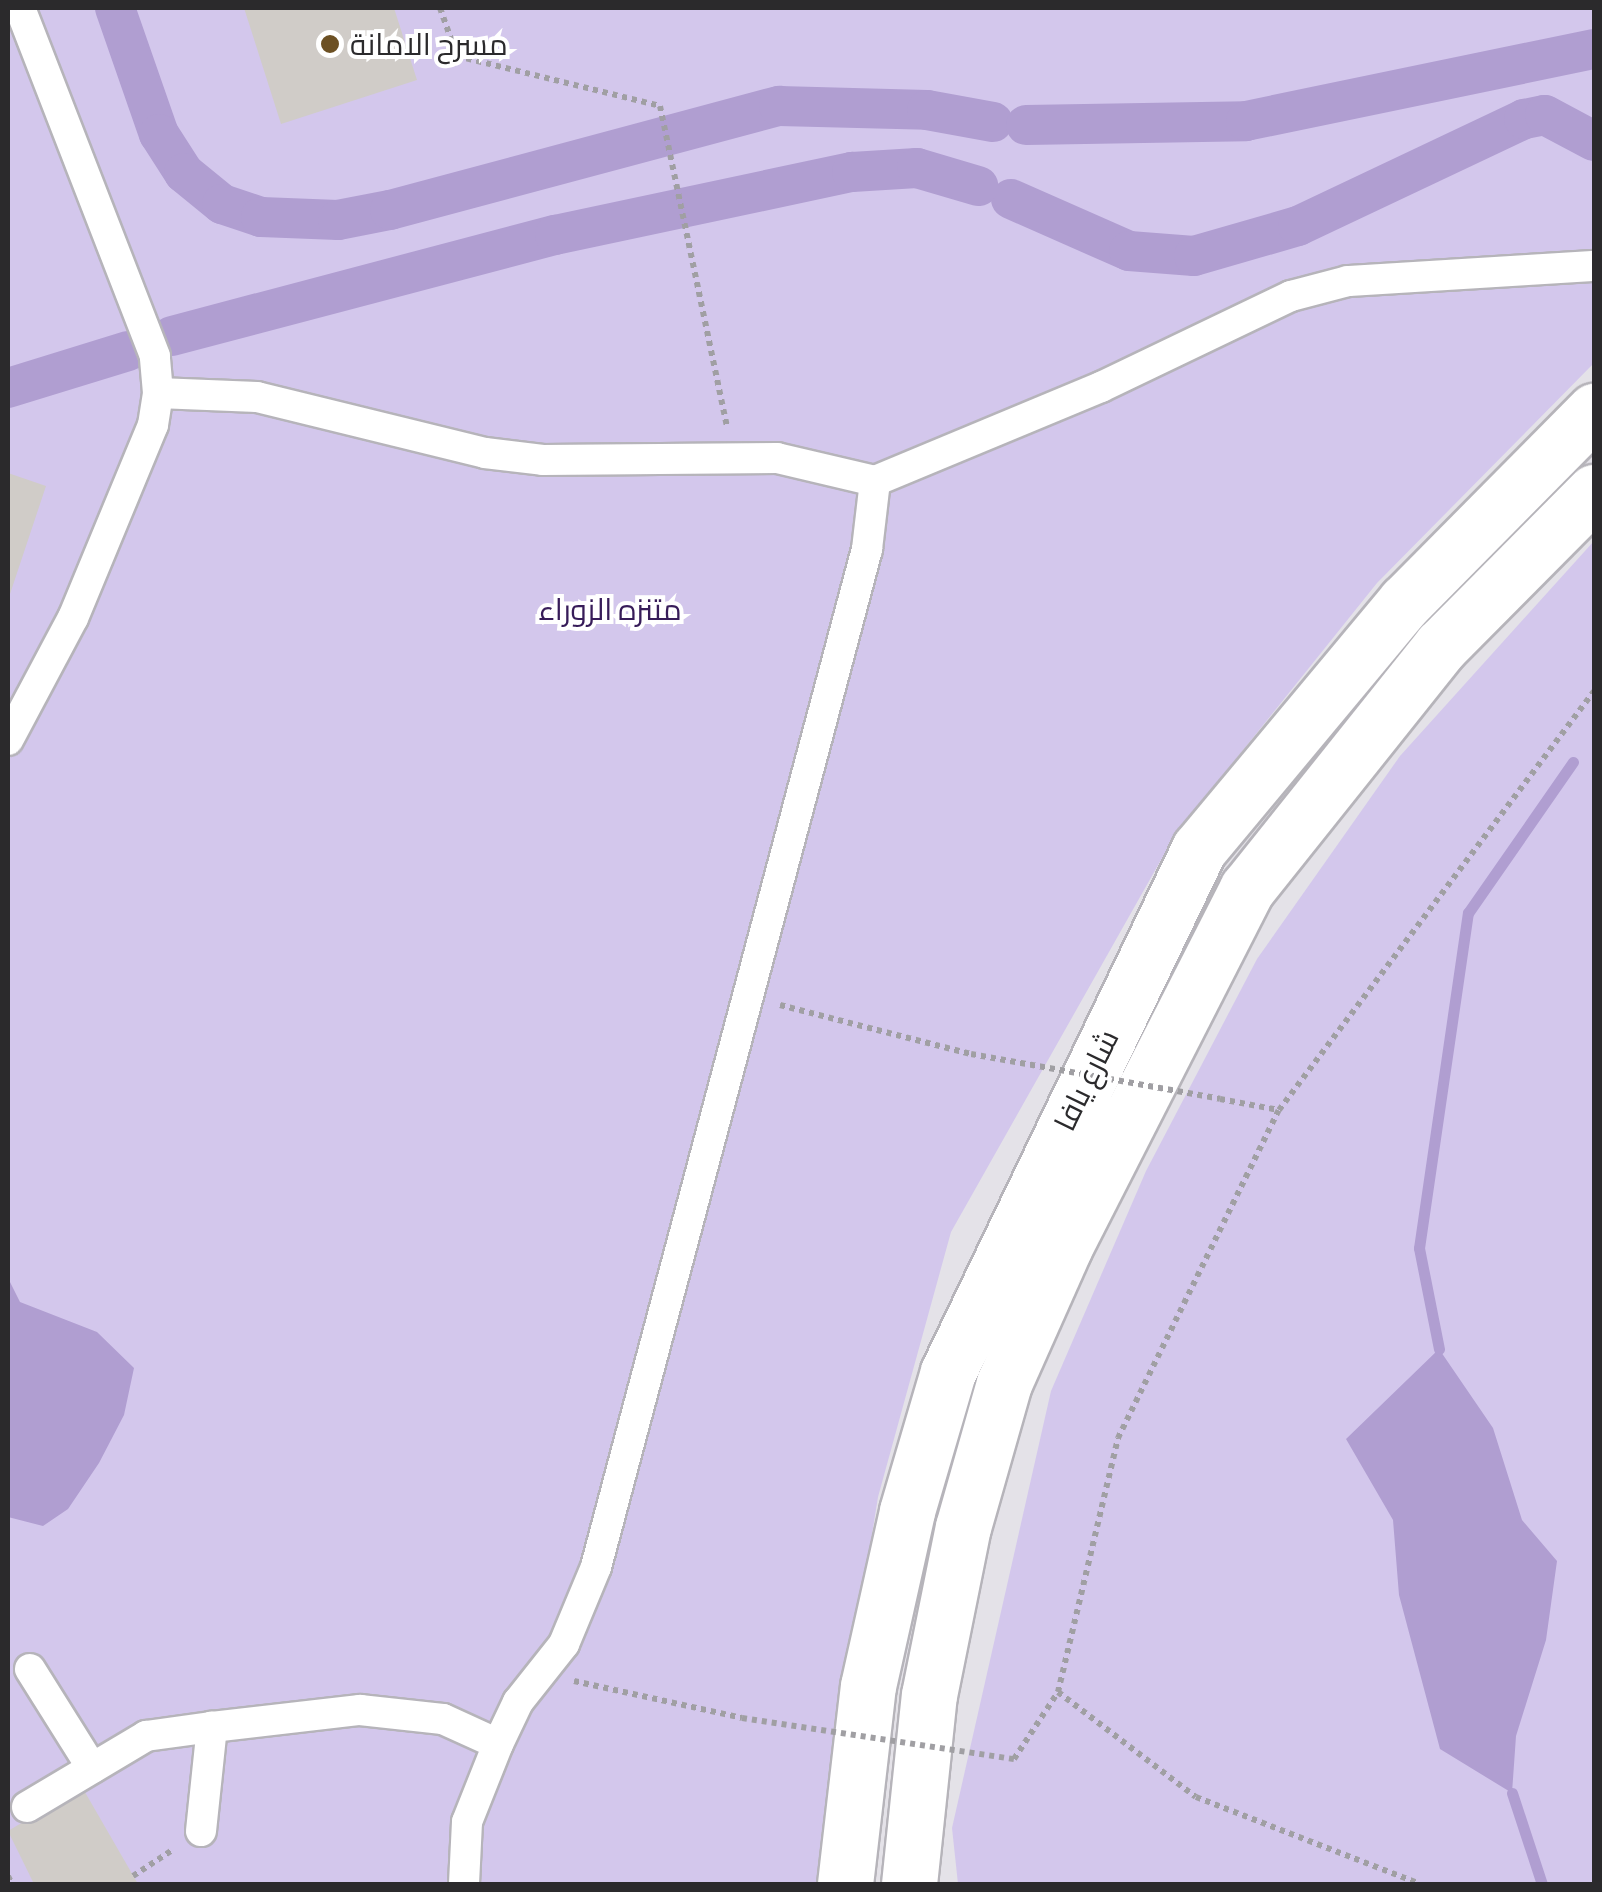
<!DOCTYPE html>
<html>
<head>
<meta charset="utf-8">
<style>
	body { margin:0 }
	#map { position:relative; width:1602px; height:1892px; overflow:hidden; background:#e4e2e8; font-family:Manrope,Cairo,sans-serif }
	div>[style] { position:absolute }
	.green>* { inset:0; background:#d3c7ec }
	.water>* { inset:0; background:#b09ed1 }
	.stream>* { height:11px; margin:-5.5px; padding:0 5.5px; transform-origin:5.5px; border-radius:5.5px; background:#b09ed1 }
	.canal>* { height:40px; margin:-20px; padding:0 20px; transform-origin:20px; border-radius:20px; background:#b09ed1 }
	.building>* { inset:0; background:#d0ccc8 }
	.path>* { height:6px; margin-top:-3px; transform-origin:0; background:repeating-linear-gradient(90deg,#a09fa3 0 5px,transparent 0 10px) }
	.roads { filter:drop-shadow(2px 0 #b6b4ba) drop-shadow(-2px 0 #b6b4ba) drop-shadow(0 2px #b6b4ba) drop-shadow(0 -2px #b6b4ba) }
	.street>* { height:30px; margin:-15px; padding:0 15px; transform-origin:15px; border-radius:15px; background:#fff }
	.highway>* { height:55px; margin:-27.5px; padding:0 27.5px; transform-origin:27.5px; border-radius:27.5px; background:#fff }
	.path-bridge>* { height:6px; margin-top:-3px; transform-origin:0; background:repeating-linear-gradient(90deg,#a09fa3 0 5px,transparent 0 10px) }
	.dots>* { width:28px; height:28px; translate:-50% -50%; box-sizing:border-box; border:5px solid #fff; border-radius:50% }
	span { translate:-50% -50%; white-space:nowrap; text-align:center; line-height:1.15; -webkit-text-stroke:8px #fff; paint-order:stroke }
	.poi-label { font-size:30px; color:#2b2a2c }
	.left { translate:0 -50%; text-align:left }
	.park-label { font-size:30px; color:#371c59 }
	.street-label { font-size:30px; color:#2b2a2c }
	.frame { position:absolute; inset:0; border:10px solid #2b2a2c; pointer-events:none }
</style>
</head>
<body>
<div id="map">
	<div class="green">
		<i style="clip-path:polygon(8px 8px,1594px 8px,1594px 363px,1377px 583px,1175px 835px,951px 1232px,878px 1497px,816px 1884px,8px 1884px)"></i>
		<i style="clip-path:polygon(1594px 541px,1594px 1884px,958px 1884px,952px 1828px,1051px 1391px,1146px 1171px,1257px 959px,1400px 756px)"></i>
	</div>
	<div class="water">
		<i style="clip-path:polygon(8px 1278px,20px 1302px,97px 1332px,134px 1368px,124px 1415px,99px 1463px,68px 1509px,43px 1526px,8px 1517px)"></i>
		<i style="clip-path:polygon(1439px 1349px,1493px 1428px,1522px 1520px,1557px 1561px,1546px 1640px,1516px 1736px,1512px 1793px,1440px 1749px,1399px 1595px,1393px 1520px,1346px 1439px)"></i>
	</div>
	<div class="stream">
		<i style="left:1439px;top:1349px;width:103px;rotate:-101.2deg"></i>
		<i style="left:1419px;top:1248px;width:339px;rotate:-81.7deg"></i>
		<i style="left:1468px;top:913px;width:184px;rotate:-55.2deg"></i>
		<i style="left:1512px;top:1793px;width:96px;rotate:71.8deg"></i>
	</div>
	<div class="canal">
		<i style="left:115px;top:8px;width:133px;rotate:70.8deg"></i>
		<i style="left:159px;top:134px;width:46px;rotate:57.3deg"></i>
		<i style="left:184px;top:173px;width:49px;rotate:39.2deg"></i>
		<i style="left:222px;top:204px;width:41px;rotate:18.4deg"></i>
		<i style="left:261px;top:217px;width:77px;rotate:2.2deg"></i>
		<i style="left:338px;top:220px;width:53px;rotate:-10.9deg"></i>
		<i style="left:390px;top:210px;width:403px;rotate:-15deg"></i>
		<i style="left:779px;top:106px;width:148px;rotate:1.5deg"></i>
		<i style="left:927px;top:110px;width:67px;rotate:10.3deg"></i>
		<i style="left:1026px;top:125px;width:220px;rotate:-1deg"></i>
		<i style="left:1246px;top:121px;width:355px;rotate:-11.7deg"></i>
		<i style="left:1011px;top:199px;width:129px;rotate:23.8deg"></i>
		<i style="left:1129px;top:251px;width:65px;rotate:4.4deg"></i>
		<i style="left:1194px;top:256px;width:108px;rotate:-16.1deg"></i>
		<i style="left:1298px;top:226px;width:250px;rotate:-25.3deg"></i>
		<i style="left:1524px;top:119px;width:21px;rotate:-11deg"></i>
		<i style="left:1545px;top:115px;width:55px;rotate:28deg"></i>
		<i style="left:172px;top:336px;width:396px;rotate:-14.8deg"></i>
		<i style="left:555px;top:235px;width:304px;rotate:-12deg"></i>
		<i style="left:852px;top:172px;width:65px;rotate:-3.5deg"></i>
		<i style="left:917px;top:168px;width:64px;rotate:16.4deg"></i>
		<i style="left:8px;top:388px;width:126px;rotate:-17.1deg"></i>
	</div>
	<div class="building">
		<i style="clip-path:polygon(244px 8px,394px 8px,417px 80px,281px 124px)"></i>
		<i style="clip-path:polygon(8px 473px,46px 486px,8px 600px)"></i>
		<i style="clip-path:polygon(82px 1787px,138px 1884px,34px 1884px,8px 1831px)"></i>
	</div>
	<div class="path">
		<i style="left:440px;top:8px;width:51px;rotate:70.5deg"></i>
		<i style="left:457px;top:56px;width:209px;rotate:13.8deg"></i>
		<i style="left:660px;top:106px;width:328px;rotate:78.2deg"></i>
		<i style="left:780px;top:1005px;width:197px;rotate:14.4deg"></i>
		<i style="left:1220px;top:1099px;width:60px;rotate:10.6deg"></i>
		<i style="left:574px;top:1681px;width:172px;rotate:12.4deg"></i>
		<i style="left:1058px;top:1692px;width:173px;rotate:37.3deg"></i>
		<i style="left:1196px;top:1797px;width:240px;rotate:21.2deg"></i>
		<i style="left:1014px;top:1759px;width:80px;rotate:-56.7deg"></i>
		<i style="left:1058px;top:1692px;width:261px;rotate:-76.7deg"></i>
		<i style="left:1118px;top:1438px;width:365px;rotate:-63.9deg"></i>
		<i style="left:1279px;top:1110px;width:524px;rotate:-53.06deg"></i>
		<i style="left:8px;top:1876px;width:9px;rotate:63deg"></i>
		<i style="left:133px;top:1876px;width:49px;rotate:-33.4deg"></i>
	</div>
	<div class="roads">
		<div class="street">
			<i style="left:158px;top:393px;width:99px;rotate:2.3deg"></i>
			<i style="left:257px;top:397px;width:235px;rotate:13.8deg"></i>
			<i style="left:485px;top:453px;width:58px;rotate:6.9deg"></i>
			<i style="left:543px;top:460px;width:234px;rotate:-0.5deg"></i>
			<i style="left:777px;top:458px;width:101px;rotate:13.2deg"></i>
			<i style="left:875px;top:481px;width:68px;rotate:96.7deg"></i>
			<i style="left:867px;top:549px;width:1053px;rotate:104.91deg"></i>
			<i style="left:596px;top:1567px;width:83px;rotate:112.6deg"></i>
			<i style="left:564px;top:1644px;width:74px;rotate:128.4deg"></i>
			<i style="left:518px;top:1702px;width:47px;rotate:115.5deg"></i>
			<i style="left:875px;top:481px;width:245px;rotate:-22.6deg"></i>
			<i style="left:1101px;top:387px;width:211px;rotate:-25.6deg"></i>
			<i style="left:1291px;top:296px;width:59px;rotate:-14.7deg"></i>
			<i style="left:1348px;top:281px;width:246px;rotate:-3.5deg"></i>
			<i style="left:8px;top:740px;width:138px;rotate:-62deg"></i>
			<i style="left:73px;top:618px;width:209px;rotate:-67.5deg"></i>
			<i style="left:153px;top:425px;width:32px;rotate:-81deg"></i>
			<i style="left:158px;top:393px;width:37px;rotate:-95deg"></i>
			<i style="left:155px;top:356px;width:373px;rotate:-111.2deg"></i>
			<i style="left:30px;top:1669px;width:117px;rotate:57.9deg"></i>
			<i style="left:27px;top:1807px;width:139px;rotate:-30.8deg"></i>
			<i style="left:146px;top:1736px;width:67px;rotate:-7.8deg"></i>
			<i style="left:201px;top:1831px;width:105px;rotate:-84deg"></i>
			<i style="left:212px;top:1727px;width:149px;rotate:-6.6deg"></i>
			<i style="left:360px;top:1710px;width:83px;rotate:6.2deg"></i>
			<i style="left:443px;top:1719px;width:60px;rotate:24.4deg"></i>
			<i style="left:498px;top:1744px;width:84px;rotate:111.7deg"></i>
			<i style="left:467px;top:1822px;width:62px;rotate:92.8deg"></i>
		</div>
		<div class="highway">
			<i style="left:845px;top:1884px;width:199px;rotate:-83.4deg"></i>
			<i style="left:868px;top:1686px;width:179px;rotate:-77.4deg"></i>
			<i style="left:907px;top:1511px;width:145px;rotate:-73.6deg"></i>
			<i style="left:948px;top:1372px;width:580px;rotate:-64.36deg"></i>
			<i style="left:1199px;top:849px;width:322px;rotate:-50.2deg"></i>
			<i style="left:1405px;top:602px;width:269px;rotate:-45.3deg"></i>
			<i style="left:909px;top:1884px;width:190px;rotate:-84deg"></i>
			<i style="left:929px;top:1695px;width:171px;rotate:-78.6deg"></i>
			<i style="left:963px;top:1527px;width:150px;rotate:-74.1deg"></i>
			<i style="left:1004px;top:1383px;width:150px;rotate:-66deg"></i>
			<i style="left:1065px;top:1246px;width:401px;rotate:-63deg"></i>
			<i style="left:1247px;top:889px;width:311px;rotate:-51.4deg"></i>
			<i style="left:1441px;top:646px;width:217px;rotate:-45.2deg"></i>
		</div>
	</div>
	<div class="path-bridge">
		<i style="left:971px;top:1054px;width:253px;rotate:10.2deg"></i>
		<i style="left:742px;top:1718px;width:275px;rotate:8.6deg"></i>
	</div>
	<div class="dots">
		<i style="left:330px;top:44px;background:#6c5023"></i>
	</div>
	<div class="poi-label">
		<span class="left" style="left:350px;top:44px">مسرح الامانة</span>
	</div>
	<div class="park-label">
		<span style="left:610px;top:609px">متنزه الزوراء</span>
	</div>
	<div class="street-label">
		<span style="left:1086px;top:1080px;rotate:-64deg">شارع يافا</span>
	</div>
	<div class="frame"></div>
</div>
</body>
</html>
